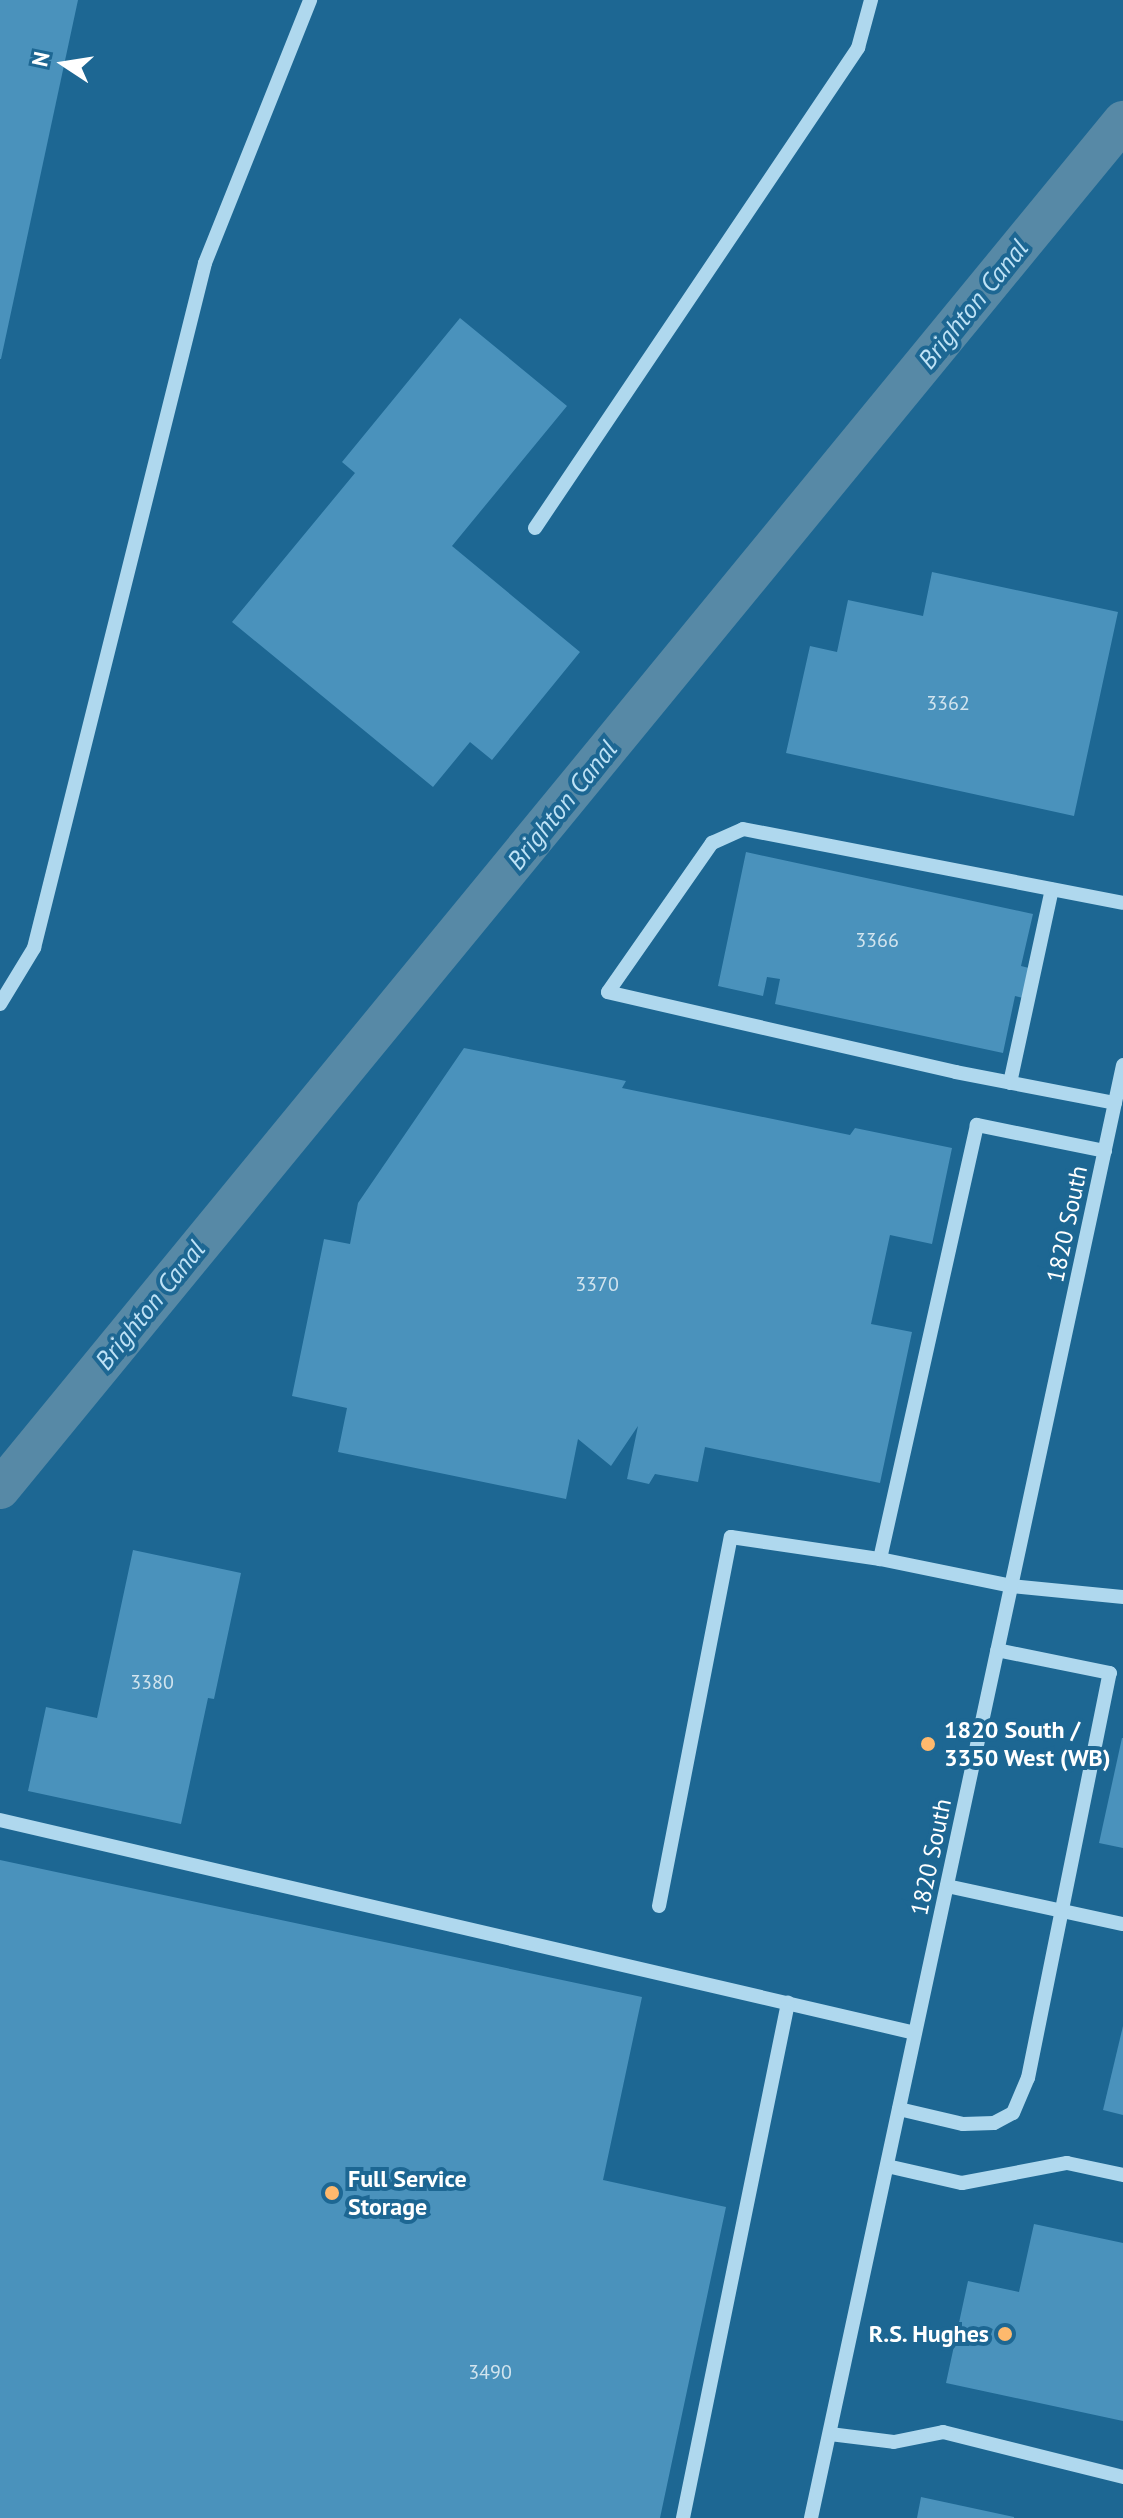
<!DOCTYPE html>
<html>
<head>
<meta charset="utf-8">
<style>
	body { margin:0 }
	#map { position:relative; width:1123px; height:2518px; overflow:hidden; background:#1d6793; font-family:"PT Sans",sans-serif }
	div>[style] { position:absolute }
	.canal>* { height:40px; margin:-20px; padding:0 20px; transform-origin:20px; border-radius:20px; background:#5789a6 }
	.building>* { inset:0; background:#4a92bc }
	.minor>* { height:14px; margin:-7px; padding:0 7px; transform-origin:7px; border-radius:7px; background:#afd8ee }
	.dots>* { width:22px; height:22px; translate:-50% -50%; box-sizing:border-box; border:4px solid #1d6793; border-radius:50% }
	span { translate:-50% -50%; white-space:nowrap; text-align:center; line-height:1.15; -webkit-text-stroke:8px #1d6793; paint-order:stroke }
	.number-label { font-size:20px; color:#d2e4ee }
	.number-label span { -webkit-text-stroke-width:0 }
	.street-label { font-size:24px; color:#fff }
	.poi-label { font-size:24px; color:#fff; font-weight:700 }
	.left { translate:0 -50%; text-align:left }
	.right { translate:-100% -50%; text-align:right }
	.water-label { font-size:26px; color:#bee2f6; font-style:italic }
	.north { position:absolute; left:24px; top:24px; width:80px; height:80px; -webkit-text-stroke:6px #1d6793; paint-order:stroke; rotate:282deg; font-size:22px; font-weight:700; line-height:32px; text-align:center; color:#fff }
	.north::after { content:''; display:block; margin:auto; width:28px; height:36px; background:#fff; clip-path:polygon(50% 0,100% 100%,50% 72%,0 100%) }
</style>
</head>
<body>
<div id="map">
	<div class="canal">
		<i style="left:0;top:1489px;width:1770px;rotate:-50.62deg"></i>
	</div>
	<div class="building">
		<i style="clip-path:polygon(0 0,78px 0,1px 359px,0 359px)"></i>
		<i style="clip-path:polygon(460px 318px,567px 406px,452px 546px,580px 652px,492px 760px,470px 742px,433px 787px,232px 622px,355px 473px,342px 462px)"></i>
		<i style="clip-path:polygon(932px 572px,1118px 612px,1074px 816px,786px 753px,810px 646px,837px 652px,848px 600px,923px 616px)"></i>
		<i style="clip-path:polygon(746px 852px,1033px 914px,1021px 966px,1033px 969px,1027px 999px,1015px 996px,1003px 1053px,775px 1004px,780px 979px,767px 977px,763px 996px,718px 986px)"></i>
		<i style="clip-path:polygon(464px 1048px,626px 1081px,622px 1088px,850px 1135px,855px 1128px,952px 1148px,932px 1244px,890px 1235px,871px 1324px,912px 1332px,880px 1483px,705px 1447px,698px 1482px,655px 1474px,649px 1484px,627px 1479px,638px 1426px,611px 1466px,578px 1439px,566px 1499px,338px 1452px,347px 1408px,292px 1396px,324px 1239px,350px 1244px,358px 1203px)"></i>
		<i style="clip-path:polygon(133px 1550px,241px 1573px,214px 1699px,208px 1698px,181px 1824px,28px 1791px,46px 1707px,97px 1718px)"></i>
		<i style="clip-path:polygon(1122px 1738px,1123px 1738px,1123px 1848px,1099px 1843px)"></i>
		<i style="clip-path:polygon(0 1860px,642px 1997px,603px 2180px,726px 2207px,660px 2518px,0 2518px)"></i>
		<i style="clip-path:polygon(1123px 2026px,1123px 2115px,1103px 2110px)"></i>
		<i style="clip-path:polygon(1034px 2224px,1123px 2243px,1123px 2421px,946px 2383px,968px 2281px,1019px 2292px)"></i>
		<i style="clip-path:polygon(921px 2497px,1014px 2517px,1014px 2518px,917px 2518px)"></i>
	</div>
	<div class="minor">
		<i style="left:535px;top:528px;width:579px;rotate:-56.06deg"></i>
		<i style="left:858px;top:48px;width:50px;rotate:-74.8deg"></i>
		<i style="left:0;top:1004px;width:66px;rotate:-58.7deg"></i>
		<i style="left:34px;top:948px;width:706px;rotate:-75.98deg"></i>
		<i style="left:205px;top:263px;width:283px;rotate:-68.2deg"></i>
		<i style="left:1010px;top:1083px;width:198px;rotate:-77.8deg"></i>
		<i style="left:1115px;top:1103px;width:162px;rotate:-169deg"></i>
		<i style="left:956px;top:1072px;width:357px;rotate:-167.1deg"></i>
		<i style="left:608px;top:992px;width:182px;rotate:-55.1deg"></i>
		<i style="left:712px;top:843px;width:34px;rotate:-24deg"></i>
		<i style="left:743px;top:829px;width:387px;rotate:11deg"></i>
		<i style="left:1105px;top:1151px;width:131px;rotate:-168.5deg"></i>
		<i style="left:977px;top:1125px;width:445px;rotate:102.6deg"></i>
		<i style="left:880px;top:1559px;width:134px;rotate:11.6deg"></i>
		<i style="left:1011px;top:1586px;width:113px;rotate:5.6deg"></i>
		<i style="left:0;top:1820px;width:939px;rotate:13.1deg"></i>
		<i style="left:947px;top:1886px;width:180px;rotate:12.2deg"></i>
		<i style="left:659px;top:1906px;width:376px;rotate:-79deg"></i>
		<i style="left:731px;top:1537px;width:151px;rotate:8.4deg"></i>
		<i style="left:899px;top:2109px;width:66px;rotate:13.2deg"></i>
		<i style="left:963px;top:2124px;width:31px;rotate:-2deg"></i>
		<i style="left:994px;top:2123px;width:21px;rotate:-28deg"></i>
		<i style="left:1013px;top:2113px;width:38px;rotate:-67deg"></i>
		<i style="left:1028px;top:2078px;width:413px;rotate:-78.6deg"></i>
		<i style="left:1110px;top:1673px;width:115px;rotate:-168.5deg"></i>
		<i style="left:887px;top:2166px;width:77px;rotate:12.8deg"></i>
		<i style="left:962px;top:2183px;width:107px;rotate:-10.8deg"></i>
		<i style="left:1067px;top:2163px;width:57px;rotate:12.1deg"></i>
		<i style="left:830px;top:2434px;width:64px;rotate:7.1deg"></i>
		<i style="left:894px;top:2442px;width:50px;rotate:-11.5deg"></i>
		<i style="left:943px;top:2432px;width:186px;rotate:14deg"></i>
		<i style="left:683px;top:2518px;width:526px;rotate:-78.48deg"></i>
		<i style="left:811px;top:2518px;width:1486px;rotate:-77.88deg"></i>
	</div>
	<div class="dots">
		<i style="left:928px;top:1744px;background:#feb96d"></i>
		<i style="left:332px;top:2193px;background:#feb96d"></i>
		<i style="left:1005px;top:2334px;background:#feb96d"></i>
	</div>
	<div class="number-label">
		<span style="left:948px;top:703px">3362</span>
		<span style="left:877px;top:940px">3366</span>
		<span style="left:597px;top:1284px">3370</span>
		<span style="left:152px;top:1682px">3380</span>
		<span style="left:490px;top:2372px">3490</span>
	</div>
	<div class="street-label">
		<span style="left:1067px;top:1224px;rotate:-78deg">1820 South</span>
		<span style="left:931px;top:1857px;rotate:-78deg">1820 South</span>
	</div>
	<div class="poi-label">
		<span class="left" style="left:944px;top:1744px">1820 South /<br>3350 West (WB)</span>
		<span class="left" style="left:348px;top:2193px">Full Service<br>Storage</span>
		<span class="right" style="left:989px;top:2334px">R.S. Hughes</span>
	</div>
	<div class="water-label">
		<span style="left:973px;top:304px;rotate:-51deg">Brighton Canal</span>
		<span style="left:562px;top:805px;rotate:-51deg">Brighton Canal</span>
		<span style="left:150px;top:1305px;rotate:-51deg">Brighton Canal</span>
	</div>
	<div class="north">N</div>
</div>
</body>
</html>
